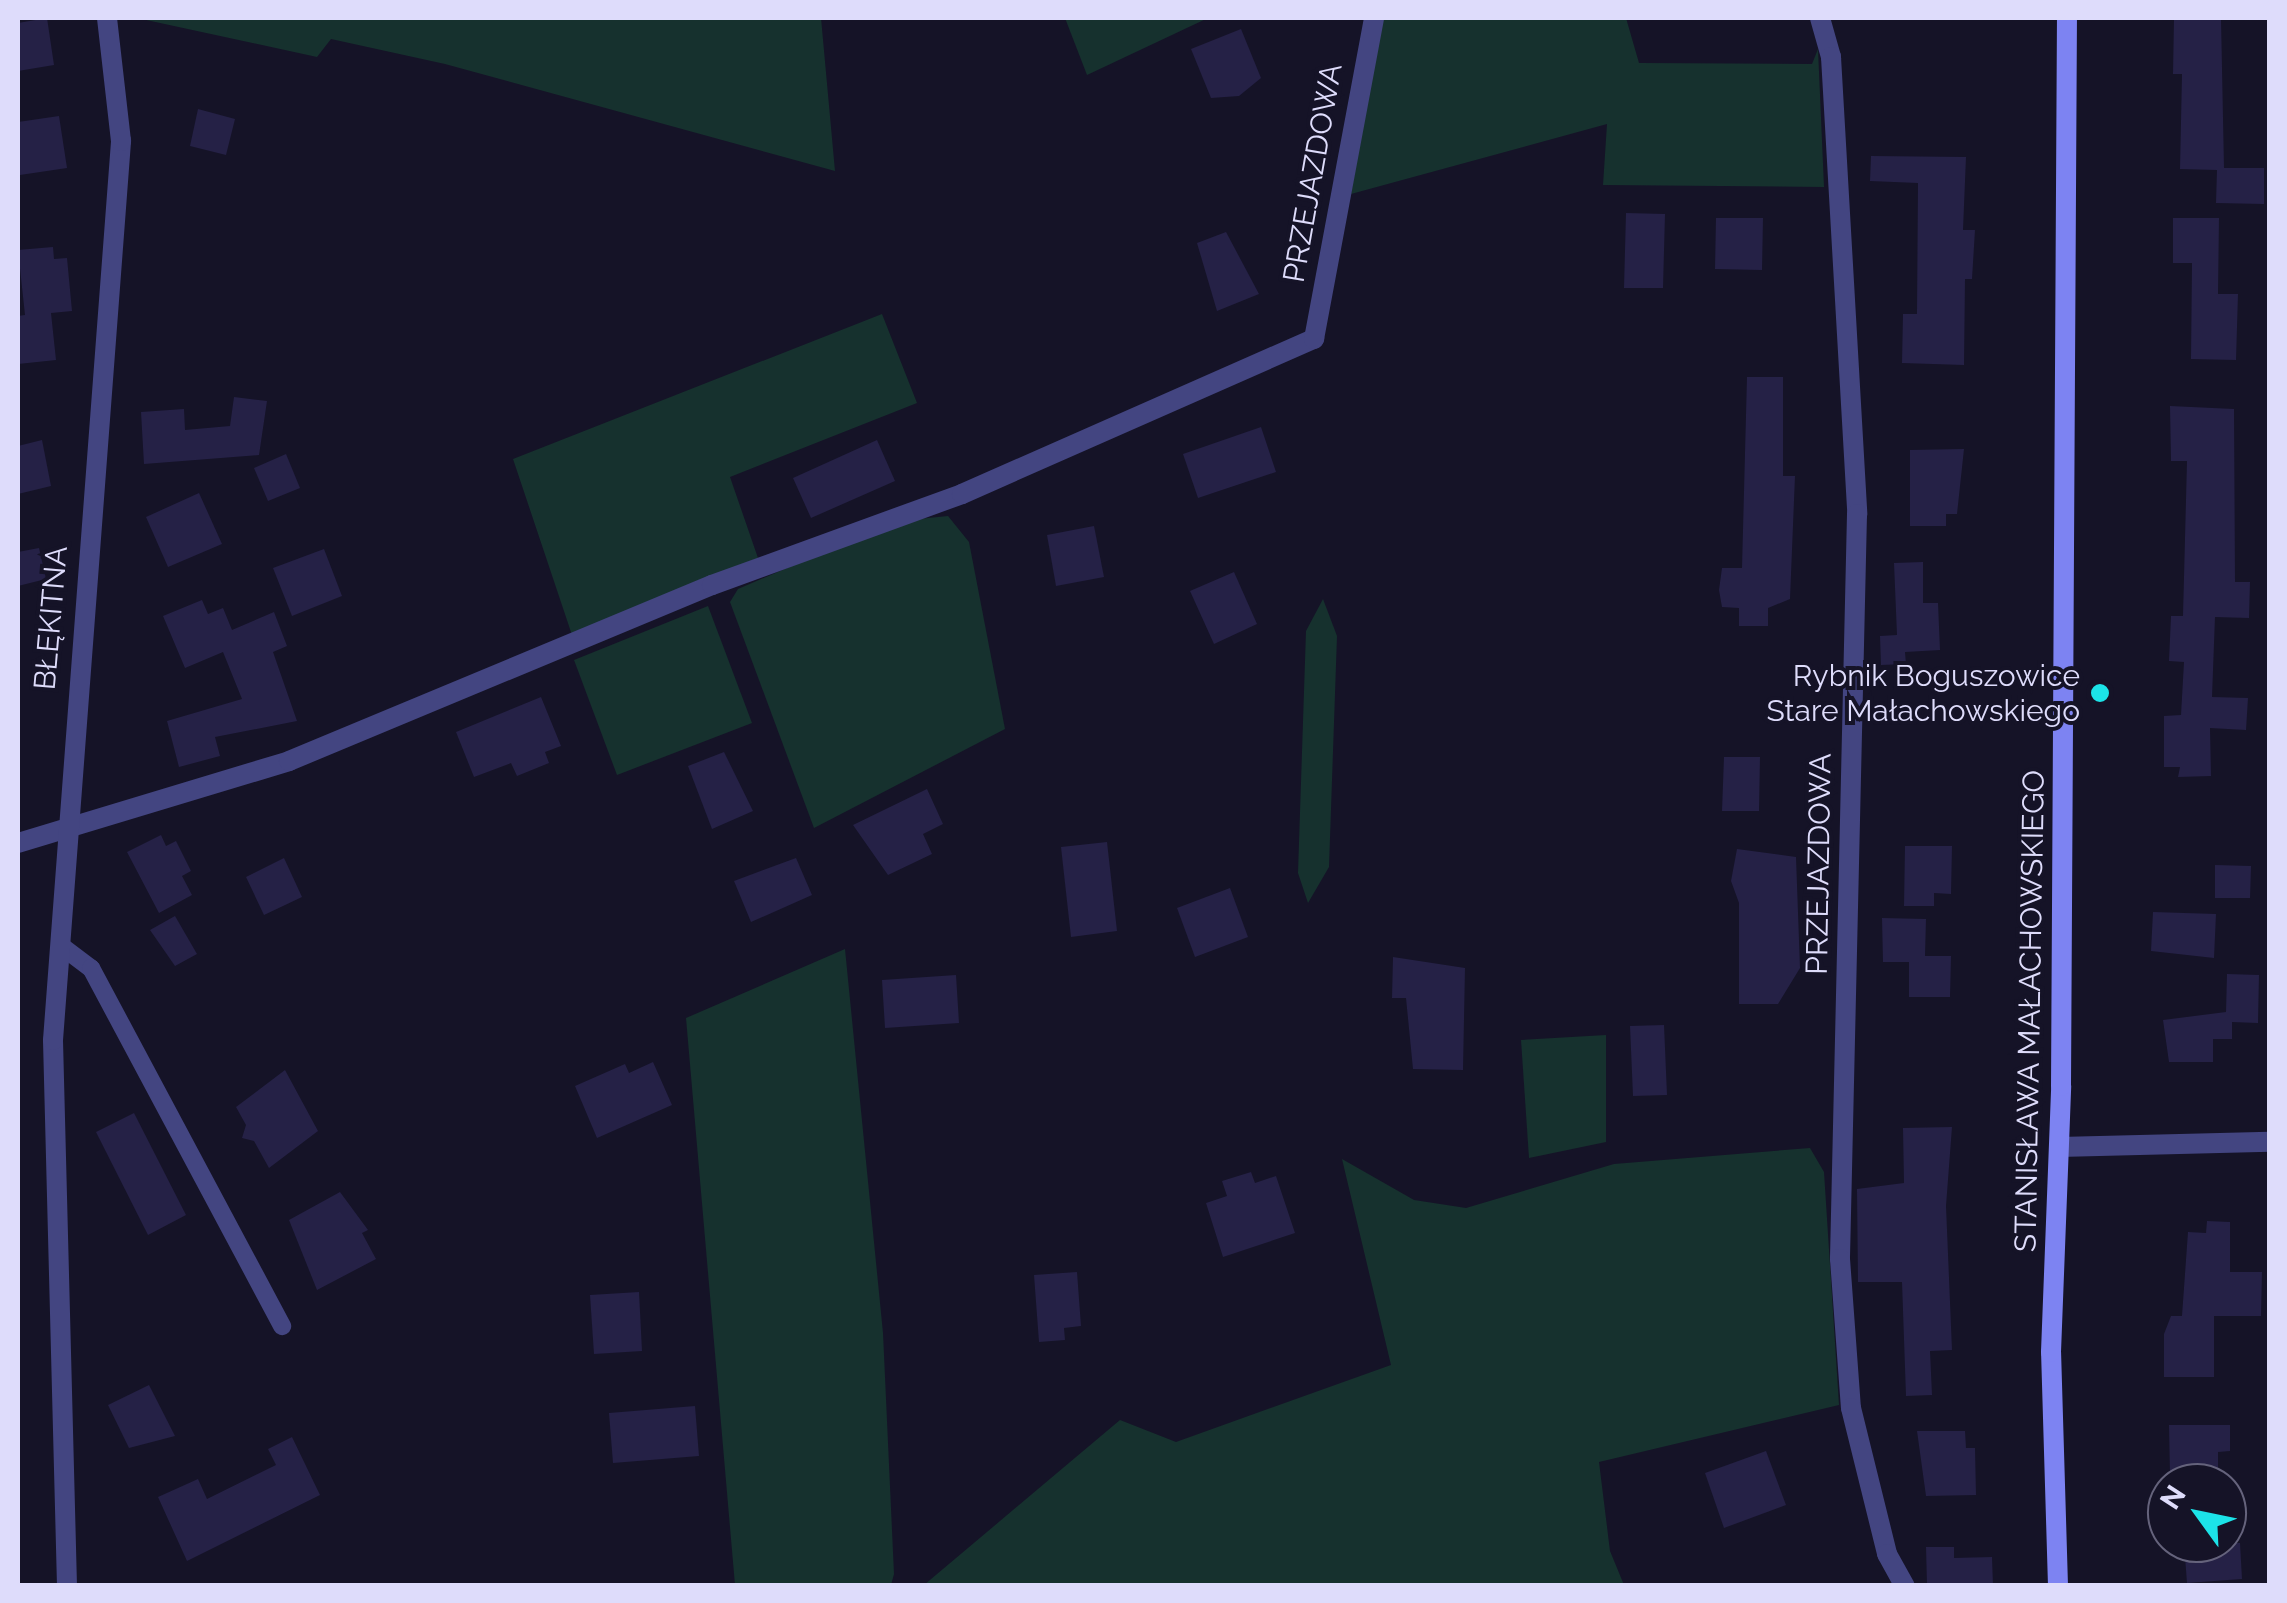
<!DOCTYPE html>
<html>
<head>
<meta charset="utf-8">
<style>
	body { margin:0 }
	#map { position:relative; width:2287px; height:1603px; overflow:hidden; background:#151327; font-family:Raleway,sans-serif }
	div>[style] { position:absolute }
	.green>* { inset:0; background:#16312e }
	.building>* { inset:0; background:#252146 }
	.lane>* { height:18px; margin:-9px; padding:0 9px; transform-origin:9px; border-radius:9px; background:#434581 }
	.street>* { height:20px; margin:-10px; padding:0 10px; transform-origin:10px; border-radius:10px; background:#434581 }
	.secondary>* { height:20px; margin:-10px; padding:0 10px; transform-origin:10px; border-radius:10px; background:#7d83f2 }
	.dots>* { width:28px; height:28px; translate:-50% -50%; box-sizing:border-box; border:5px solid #151327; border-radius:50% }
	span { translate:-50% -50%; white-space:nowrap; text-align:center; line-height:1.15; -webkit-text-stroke:8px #151327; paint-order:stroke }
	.street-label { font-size:30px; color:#dedcfb }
	.poi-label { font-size:30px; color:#dedcfb }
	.right { translate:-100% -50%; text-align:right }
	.frame { position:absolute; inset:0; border:20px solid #dedcfb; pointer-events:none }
	.north { position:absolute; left:2147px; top:1463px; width:100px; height:100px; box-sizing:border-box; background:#151327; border:2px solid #65637c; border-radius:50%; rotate:303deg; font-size:28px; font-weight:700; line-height:40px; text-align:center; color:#dedcfb }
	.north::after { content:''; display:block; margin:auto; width:35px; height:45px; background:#1ce3e8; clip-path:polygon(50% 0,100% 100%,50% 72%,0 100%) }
</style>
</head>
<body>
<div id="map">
	<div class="green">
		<i style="clip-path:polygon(137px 18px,821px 18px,835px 171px,445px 64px,331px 39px,317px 57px)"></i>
		<i style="clip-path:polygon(1065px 18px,1208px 18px,1087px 75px)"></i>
		<i style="clip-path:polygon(1382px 18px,1626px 18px,1639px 63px,1812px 64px,1818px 49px,1824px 187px,1603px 185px,1607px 124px,1351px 194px)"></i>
		<i style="clip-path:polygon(882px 314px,917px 403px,730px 477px,758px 558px,572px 635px,513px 459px)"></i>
		<i style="clip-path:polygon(948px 516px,969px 542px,1005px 729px,814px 828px,730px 602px,738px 589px,829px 550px,908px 520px)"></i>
		<i style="clip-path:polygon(1323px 599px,1337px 636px,1329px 867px,1308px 903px,1298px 873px,1306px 631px)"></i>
		<i style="clip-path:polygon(708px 606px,752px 723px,617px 775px,574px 660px)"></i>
		<i style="clip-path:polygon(845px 949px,883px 1333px,894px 1574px,891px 1585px,735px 1585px,686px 1018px)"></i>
		<i style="clip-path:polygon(1606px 1035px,1606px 1142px,1529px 1158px,1521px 1040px)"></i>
		<i style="clip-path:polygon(1810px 1148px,1824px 1172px,1839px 1405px,1599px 1462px,1610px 1551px,1624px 1585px,924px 1585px,1120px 1420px,1176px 1442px,1391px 1365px,1342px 1159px,1414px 1200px,1466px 1208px,1614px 1164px)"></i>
	</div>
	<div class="building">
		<i style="clip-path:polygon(47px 18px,54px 65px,18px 71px,18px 23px)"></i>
		<i style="clip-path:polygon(2174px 18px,2221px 18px,2224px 168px,2264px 168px,2264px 204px,2216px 203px,2217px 170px,2180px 169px,2182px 74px,2173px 74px)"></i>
		<i style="clip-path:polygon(1241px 29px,1261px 78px,1239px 96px,1211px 98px,1191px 49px)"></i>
		<i style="clip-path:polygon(198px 109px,235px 119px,226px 155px,190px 146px)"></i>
		<i style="clip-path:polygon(59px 116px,67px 168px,20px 175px,18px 122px)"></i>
		<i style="clip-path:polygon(1871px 156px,1966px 157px,1963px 230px,1975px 230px,1972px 279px,1965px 279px,1964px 365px,1902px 363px,1903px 314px,1917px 314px,1918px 183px,1870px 181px)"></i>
		<i style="clip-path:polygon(1626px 213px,1665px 214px,1663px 288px,1624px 288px)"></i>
		<i style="clip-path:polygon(1716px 218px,1763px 218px,1762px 270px,1715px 269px)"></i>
		<i style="clip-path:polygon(2173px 218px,2219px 218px,2218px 294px,2238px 294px,2236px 360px,2191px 359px,2192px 263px,2173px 263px)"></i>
		<i style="clip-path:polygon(1226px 232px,1259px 294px,1217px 311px,1197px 243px)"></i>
		<i style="clip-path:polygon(53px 247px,54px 259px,67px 258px,72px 311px,51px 313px,56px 360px,18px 364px,18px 316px,25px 315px,18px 250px)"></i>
		<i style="clip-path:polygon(1747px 377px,1783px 377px,1783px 476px,1795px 476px,1790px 599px,1768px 608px,1768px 626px,1739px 626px,1739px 608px,1722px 607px,1719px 590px,1722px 568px,1742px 568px)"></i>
		<i style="clip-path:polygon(234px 397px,267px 401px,259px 455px,144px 464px,141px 412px,184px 409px,185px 430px,230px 426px)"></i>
		<i style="clip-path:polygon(2170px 406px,2234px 409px,2235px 582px,2250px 582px,2249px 618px,2215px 617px,2212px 697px,2248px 698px,2246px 730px,2210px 728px,2211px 776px,2178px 777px,2180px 767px,2164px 767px,2164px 716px,2181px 715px,2184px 662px,2169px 661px,2171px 616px,2183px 616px,2187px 461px,2171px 461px)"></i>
		<i style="clip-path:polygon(1261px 427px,1276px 472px,1198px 498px,1183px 454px)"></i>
		<i style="clip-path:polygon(42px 440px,51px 486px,18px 494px,18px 446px)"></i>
		<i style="clip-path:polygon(877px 440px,895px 481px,811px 518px,793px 478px)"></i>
		<i style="clip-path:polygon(1964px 449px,1957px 514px,1946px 514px,1946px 526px,1910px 526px,1910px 450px)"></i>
		<i style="clip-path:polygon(286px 454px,300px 488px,268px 501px,254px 468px)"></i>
		<i style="clip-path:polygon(199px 493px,222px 544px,168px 567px,146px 517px)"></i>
		<i style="clip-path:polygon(1094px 526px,1104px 577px,1056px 586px,1047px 535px)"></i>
		<i style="clip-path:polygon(39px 548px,46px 579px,18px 586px,18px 552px)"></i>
		<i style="clip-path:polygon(324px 549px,342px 596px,292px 616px,273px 568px)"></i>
		<i style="clip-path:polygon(1923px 562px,1923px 603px,1938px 603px,1940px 650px,1905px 652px,1906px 664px,1881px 665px,1880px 636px,1897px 635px,1894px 563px)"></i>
		<i style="clip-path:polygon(1234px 572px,1257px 624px,1214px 644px,1190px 591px)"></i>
		<i style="clip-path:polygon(202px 600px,208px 614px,223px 608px,232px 630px,274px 612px,287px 646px,273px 652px,297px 721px,215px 737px,220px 756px,179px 767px,167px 721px,242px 699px,223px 652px,185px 668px,163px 616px)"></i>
		<i style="clip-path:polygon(541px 697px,561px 746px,545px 752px,549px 763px,517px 776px,511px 763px,474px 777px,456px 732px)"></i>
		<i style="clip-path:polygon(724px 752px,753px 811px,712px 829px,688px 766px)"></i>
		<i style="clip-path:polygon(1724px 757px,1760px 757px,1759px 811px,1722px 811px)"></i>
		<i style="clip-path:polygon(927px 789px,943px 824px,923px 834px,932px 854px,888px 875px,853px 825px)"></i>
		<i style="clip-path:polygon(161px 835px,166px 846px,176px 841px,191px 871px,182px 876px,192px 895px,159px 913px,127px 852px)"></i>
		<i style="clip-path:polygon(1107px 842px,1117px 931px,1071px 937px,1061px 847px)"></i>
		<i style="clip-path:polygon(1905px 846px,1952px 846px,1951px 894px,1934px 893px,1934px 906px,1904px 906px)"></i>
		<i style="clip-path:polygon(1737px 849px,1796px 857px,1800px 968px,1778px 1004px,1739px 1004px,1739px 903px,1731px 881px)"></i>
		<i style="clip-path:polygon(284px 858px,302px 897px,264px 915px,246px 877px)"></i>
		<i style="clip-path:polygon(796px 858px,812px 895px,751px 922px,734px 881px)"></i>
		<i style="clip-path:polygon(2215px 865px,2251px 866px,2250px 898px,2215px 898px)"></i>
		<i style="clip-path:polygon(1230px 888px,1248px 937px,1195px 957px,1177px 908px)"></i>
		<i style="clip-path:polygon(2153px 912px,2216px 914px,2214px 958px,2151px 951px)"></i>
		<i style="clip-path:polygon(175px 916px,197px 954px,175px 966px,150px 930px)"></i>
		<i style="clip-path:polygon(1882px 918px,1926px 919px,1925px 956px,1951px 956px,1950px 997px,1909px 997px,1909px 962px,1883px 962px)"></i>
		<i style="clip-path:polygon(1393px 957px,1465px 968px,1463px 1070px,1413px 1069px,1406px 998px,1392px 998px)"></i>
		<i style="clip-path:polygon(2227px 974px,2259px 975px,2258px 1023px,2232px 1022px,2232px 1039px,2213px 1039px,2213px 1062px,2169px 1062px,2163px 1020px,2226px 1012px)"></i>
		<i style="clip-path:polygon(956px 975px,959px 1023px,885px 1028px,882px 980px)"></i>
		<i style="clip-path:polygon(1664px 1025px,1667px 1095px,1633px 1096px,1630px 1026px)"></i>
		<i style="clip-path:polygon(653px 1062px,672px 1105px,597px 1138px,575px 1086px,625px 1064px,629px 1073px)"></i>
		<i style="clip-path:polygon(285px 1070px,318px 1131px,269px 1168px,254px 1141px,242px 1138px,246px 1125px,236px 1107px)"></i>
		<i style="clip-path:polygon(134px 1113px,186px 1215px,148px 1235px,96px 1132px)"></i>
		<i style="clip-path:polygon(1952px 1127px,1946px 1206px,1952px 1350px,1930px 1351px,1932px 1395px,1906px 1396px,1902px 1282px,1858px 1282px,1857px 1189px,1904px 1183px,1903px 1128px)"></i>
		<i style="clip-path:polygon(1251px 1172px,1255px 1183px,1276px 1176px,1295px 1233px,1223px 1257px,1206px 1203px,1227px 1196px,1222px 1181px)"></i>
		<i style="clip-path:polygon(340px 1192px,368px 1230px,362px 1233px,376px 1259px,317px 1290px,289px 1220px)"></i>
		<i style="clip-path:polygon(2207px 1221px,2230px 1222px,2230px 1272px,2262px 1272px,2261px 1316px,2214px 1316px,2214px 1377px,2164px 1377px,2164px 1334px,2171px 1316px,2182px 1316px,2188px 1232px,2206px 1233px)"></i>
		<i style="clip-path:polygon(1077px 1272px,1081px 1326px,1064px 1328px,1065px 1340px,1039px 1342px,1034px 1275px)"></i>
		<i style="clip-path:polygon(639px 1292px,642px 1351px,594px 1354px,590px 1295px)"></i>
		<i style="clip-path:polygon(149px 1385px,175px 1436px,129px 1448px,108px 1405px)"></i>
		<i style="clip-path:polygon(695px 1406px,699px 1456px,613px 1463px,609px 1413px)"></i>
		<i style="clip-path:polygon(2169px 1425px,2230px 1425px,2230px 1451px,2218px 1452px,2218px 1483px,2170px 1475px)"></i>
		<i style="clip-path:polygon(1917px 1431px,1965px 1431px,1966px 1448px,1975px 1448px,1976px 1495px,1926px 1496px)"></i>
		<i style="clip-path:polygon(292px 1437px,320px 1495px,187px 1561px,158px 1497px,198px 1479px,207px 1499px,276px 1465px,268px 1449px)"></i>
		<i style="clip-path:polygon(1766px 1451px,1786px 1505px,1724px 1528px,1705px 1473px)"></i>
		<i style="clip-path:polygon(2184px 1543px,2240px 1543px,2242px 1579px,2187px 1583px)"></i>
		<i style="clip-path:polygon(1926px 1547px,1954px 1547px,1954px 1558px,1992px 1557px,1993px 1586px,1927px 1585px)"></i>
	</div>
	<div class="lane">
		<i style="left:60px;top:945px;width:39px;rotate:37deg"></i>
		<i style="left:91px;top:968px;width:406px;rotate:61.9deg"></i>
	</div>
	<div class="street">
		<i style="left:1820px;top:18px;width:41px;rotate:74.2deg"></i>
		<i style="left:1831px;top:57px;width:458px;rotate:86.7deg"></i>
		<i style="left:1857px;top:514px;width:745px;rotate:91.31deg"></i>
		<i style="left:1840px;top:1259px;width:149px;rotate:85.8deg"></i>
		<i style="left:1851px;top:1408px;width:150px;rotate:76.1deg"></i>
		<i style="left:1887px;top:1554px;width:37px;rotate:61deg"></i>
		<i style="left:18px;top:843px;width:283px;rotate:-16.8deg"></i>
		<i style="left:289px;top:761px;width:458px;rotate:-22.6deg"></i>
		<i style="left:712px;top:585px;width:266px;rotate:-20deg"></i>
		<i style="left:962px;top:494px;width:385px;rotate:-23.8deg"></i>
		<i style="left:1314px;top:339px;width:327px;rotate:-79.4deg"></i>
		<i style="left:2059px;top:1147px;width:211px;rotate:-1.4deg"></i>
		<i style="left:67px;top:1586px;width:546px;rotate:-91.47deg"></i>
		<i style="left:53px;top:1040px;width:902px;rotate:-85.67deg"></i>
		<i style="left:121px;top:141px;width:124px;rotate:-96.5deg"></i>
	</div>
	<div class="secondary">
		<i style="left:2058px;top:1586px;width:234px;rotate:-91.7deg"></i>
		<i style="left:2051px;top:1352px;width:266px;rotate:-87.8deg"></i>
		<i style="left:2061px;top:1086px;width:1068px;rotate:-89.68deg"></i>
	</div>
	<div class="dots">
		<i style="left:2100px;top:693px;background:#1ce3e8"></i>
	</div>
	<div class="street-label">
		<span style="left:1313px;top:173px;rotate:-80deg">PRZEJAZDOWA</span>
		<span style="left:51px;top:618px;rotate:-85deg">BŁĘKITNA</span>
		<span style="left:1819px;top:864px;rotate:-89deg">PRZEJAZDOWA</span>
		<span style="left:2030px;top:1011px;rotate:-89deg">STANISŁAWA MAŁACHOWSKIEGO</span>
	</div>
	<div class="poi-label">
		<span class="right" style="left:2080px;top:693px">Rybnik Boguszowice<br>Stare Małachowskiego</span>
	</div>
	<div class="frame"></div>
	<div class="north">N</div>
</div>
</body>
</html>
